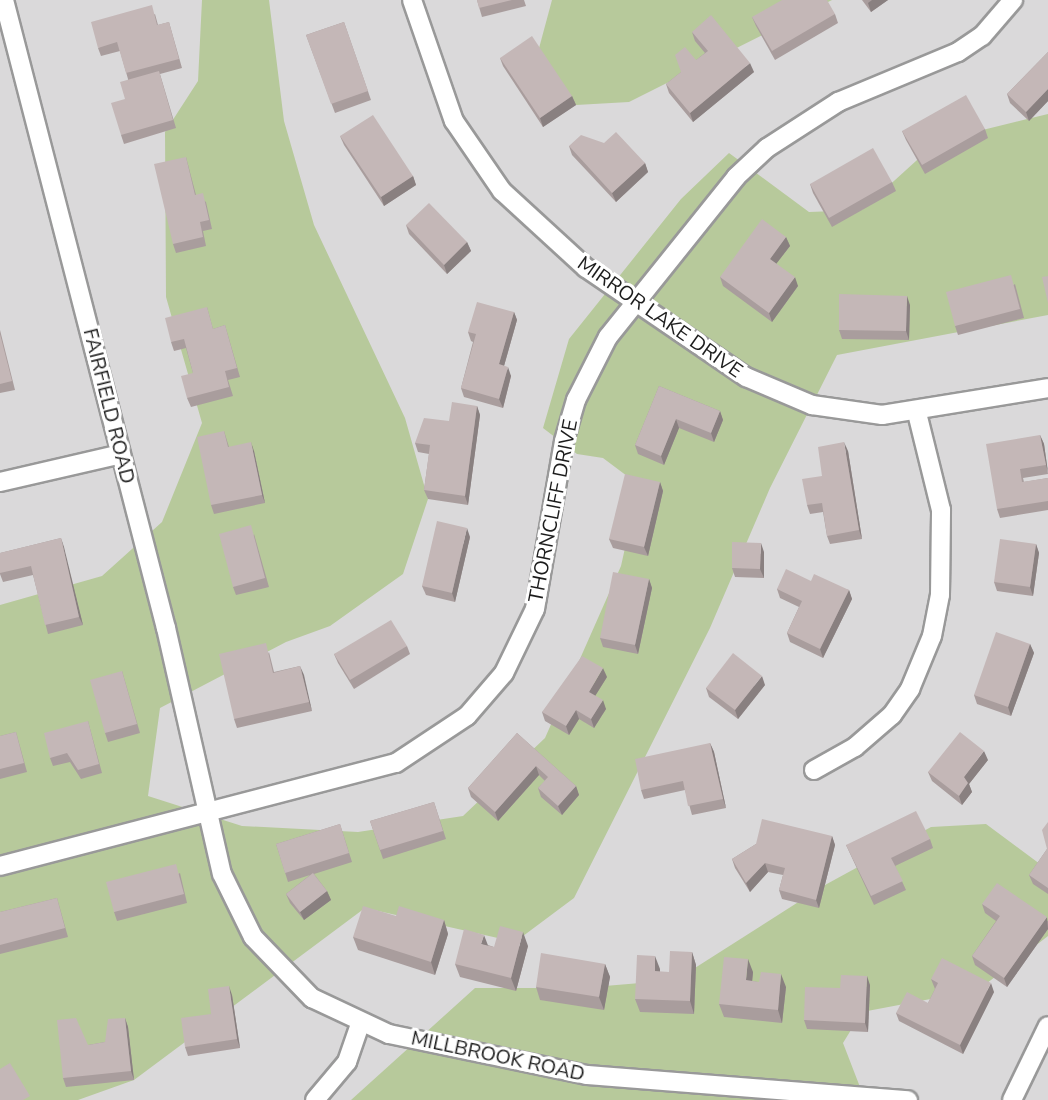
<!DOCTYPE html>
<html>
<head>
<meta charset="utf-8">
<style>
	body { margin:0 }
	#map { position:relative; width:1048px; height:1100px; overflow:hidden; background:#ede6e3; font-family:"Nunito Sans",sans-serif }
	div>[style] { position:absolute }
	.residential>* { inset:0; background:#dad9da }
	.forest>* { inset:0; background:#b7c99b }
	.roads { filter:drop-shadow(2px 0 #999) drop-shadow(-2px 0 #999) drop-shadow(0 2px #999) drop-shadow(0 -2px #999) }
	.minor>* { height:18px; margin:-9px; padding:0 9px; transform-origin:9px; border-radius:9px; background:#fff }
	.wall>* { inset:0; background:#a99d9d }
	.shaded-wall>* { inset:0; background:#898080 }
	.building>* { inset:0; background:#c4b7b7 }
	span { translate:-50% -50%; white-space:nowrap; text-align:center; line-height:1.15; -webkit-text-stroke:6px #fff; paint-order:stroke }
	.street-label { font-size:20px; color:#1c1c1c }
</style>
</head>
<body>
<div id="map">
	<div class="residential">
		<i style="clip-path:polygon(0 0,1048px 0,1048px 1100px,0 1100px)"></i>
	</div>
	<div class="forest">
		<i style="clip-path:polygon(202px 0,269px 0,284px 121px,314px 225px,405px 418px,428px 499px,403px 574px,330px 626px,286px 642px,160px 708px,148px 796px,242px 826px,358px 832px,463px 816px,545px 738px,621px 566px,639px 485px,603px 458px,577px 454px,543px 428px,569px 339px,681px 199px,729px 153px,809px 212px,862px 210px,938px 141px,1048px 114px,1048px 315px,837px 355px,770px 488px,710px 628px,574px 898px,515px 942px,365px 908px,134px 1080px,78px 1100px,0 1100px,0 605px,102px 576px,162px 522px,202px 423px,166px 297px,165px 132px,198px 81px)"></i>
		<i style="clip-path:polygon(552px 0,832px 0,629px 102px,576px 105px,531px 78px)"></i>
		<i style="clip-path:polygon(986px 824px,1048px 870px,1048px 936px,978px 990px,862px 1012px,843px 1043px,865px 1100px,351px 1100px,475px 988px,581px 988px,676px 980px,825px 885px,931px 827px)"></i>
	</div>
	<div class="roads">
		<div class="minor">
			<i style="left:4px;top:0;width:649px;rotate:75.54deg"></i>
			<i style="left:166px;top:628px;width:252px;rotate:77.2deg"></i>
			<i style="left:222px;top:874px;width:70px;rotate:63.8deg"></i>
			<i style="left:253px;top:937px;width:85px;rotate:46deg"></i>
			<i style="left:312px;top:998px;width:85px;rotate:25.1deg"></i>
			<i style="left:389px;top:1034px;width:202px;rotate:11.7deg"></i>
			<i style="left:587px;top:1075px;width:322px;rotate:4.5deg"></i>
			<i style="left:412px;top:0;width:128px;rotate:70.9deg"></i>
			<i style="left:454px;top:121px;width:85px;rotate:55.6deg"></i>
			<i style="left:502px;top:191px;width:114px;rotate:42.5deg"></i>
			<i style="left:586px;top:268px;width:194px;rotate:34.3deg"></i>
			<i style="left:746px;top:377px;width:72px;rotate:23deg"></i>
			<i style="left:812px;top:405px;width:71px;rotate:8.1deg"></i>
			<i style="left:882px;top:415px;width:168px;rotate:-9.2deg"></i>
			<i style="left:0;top:482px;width:124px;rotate:-13deg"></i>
			<i style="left:814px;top:770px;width:47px;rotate:-29.3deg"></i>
			<i style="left:855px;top:747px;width:49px;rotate:-40.9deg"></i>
			<i style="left:892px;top:715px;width:32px;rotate:-55deg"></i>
			<i style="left:910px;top:689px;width:57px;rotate:-67.5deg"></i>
			<i style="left:932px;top:636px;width:42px;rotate:-79deg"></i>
			<i style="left:940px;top:595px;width:85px;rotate:-89.3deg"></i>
			<i style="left:941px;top:510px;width:100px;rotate:-103.9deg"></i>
			<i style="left:0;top:866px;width:409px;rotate:-14.6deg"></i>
			<i style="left:396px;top:763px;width:85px;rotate:-33.5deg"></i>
			<i style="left:467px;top:716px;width:57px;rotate:-49.3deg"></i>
			<i style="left:504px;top:673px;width:71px;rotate:-64.2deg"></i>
			<i style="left:535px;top:609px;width:170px;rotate:-80.2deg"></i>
			<i style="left:564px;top:441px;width:43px;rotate:-73.7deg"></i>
			<i style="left:576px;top:400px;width:71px;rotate:-63.1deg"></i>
			<i style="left:608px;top:337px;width:205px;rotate:-51.3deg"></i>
			<i style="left:736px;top:177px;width:42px;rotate:-43.1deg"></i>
			<i style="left:767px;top:148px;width:85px;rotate:-32.9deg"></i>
			<i style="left:838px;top:102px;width:130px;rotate:-22.6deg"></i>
			<i style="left:958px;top:52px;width:29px;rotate:-34deg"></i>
			<i style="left:982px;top:36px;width:48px;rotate:-49.3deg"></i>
			<i style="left:315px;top:1100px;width:50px;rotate:-49.9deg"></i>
			<i style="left:347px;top:1062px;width:39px;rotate:-71deg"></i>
			<i style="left:1012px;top:1100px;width:82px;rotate:-64.1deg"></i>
		</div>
	</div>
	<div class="wall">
		<i style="clip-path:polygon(477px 0,524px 0,526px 6px,482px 17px)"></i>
		<i style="clip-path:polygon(862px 0,888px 0,871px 12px)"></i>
		<i style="clip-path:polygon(155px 14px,158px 25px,169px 22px,182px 68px,160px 74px,176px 128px,124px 144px,121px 135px,128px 79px,120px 51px,101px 56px,98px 48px)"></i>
		<i style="clip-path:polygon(835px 14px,838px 23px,775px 60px,756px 26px,752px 17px)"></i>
		<i style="clip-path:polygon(344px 22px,371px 100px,335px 113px,306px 35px)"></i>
		<i style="clip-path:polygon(692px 32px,754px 72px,693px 122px,669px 93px,666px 84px,705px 53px,695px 41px)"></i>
		<i style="clip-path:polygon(1048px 52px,1048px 101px,1029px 121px,1010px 103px,1007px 94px)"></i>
		<i style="clip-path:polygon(500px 58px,572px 96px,576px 105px,543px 127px,503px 66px)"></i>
		<i style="clip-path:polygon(985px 129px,988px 138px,925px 174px,906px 140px,902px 131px)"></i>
		<i style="clip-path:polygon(340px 136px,413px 176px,416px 185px,384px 206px,344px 145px)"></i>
		<i style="clip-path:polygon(604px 143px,645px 163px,648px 172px,616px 202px,572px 155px,569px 146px)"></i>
		<i style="clip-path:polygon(186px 157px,196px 195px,206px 202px,212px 229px,203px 231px,206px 246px,176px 253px,173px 244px)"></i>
		<i style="clip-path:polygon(892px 182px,896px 191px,832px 227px,813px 193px,810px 184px)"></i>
		<i style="clip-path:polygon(406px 225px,467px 242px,471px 251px,447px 274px,409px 234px)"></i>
		<i style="clip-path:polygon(786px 237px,790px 246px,776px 264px,798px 286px,772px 322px,723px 286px,720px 277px)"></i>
		<i style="clip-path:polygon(1015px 284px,1024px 318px,958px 335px,955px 326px)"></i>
		<i style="clip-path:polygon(910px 305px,909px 340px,842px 339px,839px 330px)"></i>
		<i style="clip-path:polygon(207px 307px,213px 329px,225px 325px,240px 377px,228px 380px,233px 396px,191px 407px,187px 398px,193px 373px,186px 348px,174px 351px,171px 342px)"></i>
		<i style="clip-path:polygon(514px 312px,517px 320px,504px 366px,511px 376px,503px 408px,464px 397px,461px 388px,473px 342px,471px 341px,468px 332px)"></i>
		<i style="clip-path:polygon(0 330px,15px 390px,0 393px)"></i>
		<i style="clip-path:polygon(659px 386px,720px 411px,723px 420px,714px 442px,679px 428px,664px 465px,638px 454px,635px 445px)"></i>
		<i style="clip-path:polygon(477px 406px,480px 415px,468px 505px,428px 499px,424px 490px,429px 454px,418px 452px,415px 443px)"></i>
		<i style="clip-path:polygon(224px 431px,229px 447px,254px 451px,265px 503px,214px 514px,211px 505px)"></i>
		<i style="clip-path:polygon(1040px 435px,1044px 444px,1048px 474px,1023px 478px,1024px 482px,1048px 478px,1048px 510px,1000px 518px,997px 509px)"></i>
		<i style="clip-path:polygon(848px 451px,862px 539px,830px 544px,827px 536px,823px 512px,810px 514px,807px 505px,822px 476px)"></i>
		<i style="clip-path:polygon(660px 482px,663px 491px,648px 556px,613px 548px,609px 539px)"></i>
		<i style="clip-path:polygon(254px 534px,269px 587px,236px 595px,233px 587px)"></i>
		<i style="clip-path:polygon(470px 537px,455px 602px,426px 595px,422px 586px)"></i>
		<i style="clip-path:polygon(61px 538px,83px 625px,48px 634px,33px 575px,3px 582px,0 574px,0 553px)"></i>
		<i style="clip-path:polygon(1036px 544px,1039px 553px,1033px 596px,997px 591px,994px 582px)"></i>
		<i style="clip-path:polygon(764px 552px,764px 578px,735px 577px,732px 568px)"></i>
		<i style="clip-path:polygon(649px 579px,652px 588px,638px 654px,603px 647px,600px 638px)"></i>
		<i style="clip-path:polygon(811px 581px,849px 590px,852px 599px,823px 658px,790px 642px,787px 633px,799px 607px,780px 598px,777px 589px)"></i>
		<i style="clip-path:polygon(1030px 644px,1034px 653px,1011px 716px,977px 704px,974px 695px)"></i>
		<i style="clip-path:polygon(407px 646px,410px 654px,354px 689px,338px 663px,334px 654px)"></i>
		<i style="clip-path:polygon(269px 652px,274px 672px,300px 666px,312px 711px,237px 728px,234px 719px)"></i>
		<i style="clip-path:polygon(122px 671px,140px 733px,108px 742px,105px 733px)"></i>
		<i style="clip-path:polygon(607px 677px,595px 696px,606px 709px,594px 728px,579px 719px,569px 735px,545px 721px,542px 712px)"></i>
		<i style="clip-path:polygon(765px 685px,738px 719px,709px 697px,706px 688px)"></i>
		<i style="clip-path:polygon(88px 721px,102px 773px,81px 779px,70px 762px,53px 766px,50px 758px)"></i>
		<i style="clip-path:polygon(16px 732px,27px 772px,0 779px,0 736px)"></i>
		<i style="clip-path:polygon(517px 733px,576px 786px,579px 795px,562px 815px,541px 797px,538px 788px,545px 781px,539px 775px,498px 821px,471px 797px,468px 788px)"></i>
		<i style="clip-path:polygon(710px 743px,714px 752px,726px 808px,692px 815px,685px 790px,644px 799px,641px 790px)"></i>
		<i style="clip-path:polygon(988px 760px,969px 784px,972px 792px,962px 805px,932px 781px,928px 772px)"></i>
		<i style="clip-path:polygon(434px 802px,446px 839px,383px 859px,370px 821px)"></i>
		<i style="clip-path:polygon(1048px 822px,1048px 894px,1033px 884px,1029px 875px,1047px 849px)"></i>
		<i style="clip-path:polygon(340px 824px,352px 862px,314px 874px,327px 891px,331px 900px,304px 920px,290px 903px,286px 894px,310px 875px,288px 882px,276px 844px)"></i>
		<i style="clip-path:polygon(832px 836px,835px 845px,819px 908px,782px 899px,779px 890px,783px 875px,768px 872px,750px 892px,735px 868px,732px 859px,756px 844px)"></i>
		<i style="clip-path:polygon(930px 839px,933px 848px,895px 866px,906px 890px,874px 905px,846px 845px)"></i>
		<i style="clip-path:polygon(180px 873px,187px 903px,117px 921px,114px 912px)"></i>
		<i style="clip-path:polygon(57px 898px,68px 937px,0 954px,0 912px)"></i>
		<i style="clip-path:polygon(982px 904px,1048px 921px,1048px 929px,1007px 987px,975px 965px,972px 956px,996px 921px,985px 913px)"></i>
		<i style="clip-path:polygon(444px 920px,448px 934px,435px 975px,358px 950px,353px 937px)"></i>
		<i style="clip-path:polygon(488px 945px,494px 947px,528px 946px,516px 991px,460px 977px,455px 964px)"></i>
		<i style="clip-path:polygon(692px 952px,696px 965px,694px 1014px,640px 1012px,635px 999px,660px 969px,660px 972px,669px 972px)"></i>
		<i style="clip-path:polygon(605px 964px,610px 977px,604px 1010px,540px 1000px,536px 987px)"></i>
		<i style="clip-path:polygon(753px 972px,752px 981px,786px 987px,782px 1023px,724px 1017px,719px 1004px)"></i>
		<i style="clip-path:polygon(931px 979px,994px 992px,963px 1054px,899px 1021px,896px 1013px,928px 1003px,935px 989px)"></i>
		<i style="clip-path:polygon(870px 985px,868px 1032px,807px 1029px,804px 1020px)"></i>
		<i style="clip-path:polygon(232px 995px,240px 1048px,188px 1056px,185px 1047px,211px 1014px)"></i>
		<i style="clip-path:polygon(125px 1018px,128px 1027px,134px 1080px,66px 1087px,63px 1078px,88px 1045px,105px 1042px)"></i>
	</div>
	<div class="shaded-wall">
		<i style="clip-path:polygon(872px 0,888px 0,871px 12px,868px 3px)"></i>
		<i style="clip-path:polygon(750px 63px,754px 72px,693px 122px,690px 113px)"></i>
		<i style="clip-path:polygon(1048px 89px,1048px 101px,1029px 121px,1026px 112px)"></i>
		<i style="clip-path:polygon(572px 96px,576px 105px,543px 127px,540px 118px)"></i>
		<i style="clip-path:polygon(645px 163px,648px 172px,616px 202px,612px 193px)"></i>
		<i style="clip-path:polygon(413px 176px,416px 185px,384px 206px,381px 197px)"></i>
		<i style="clip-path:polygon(786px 237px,790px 246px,773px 268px,770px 259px)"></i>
		<i style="clip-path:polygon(467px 242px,471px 251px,447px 274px,444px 265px)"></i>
		<i style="clip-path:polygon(795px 277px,798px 286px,772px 322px,769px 313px)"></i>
		<i style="clip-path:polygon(907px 296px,910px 305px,909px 340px,906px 331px)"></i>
		<i style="clip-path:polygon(514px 312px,517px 320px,502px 373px,499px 364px)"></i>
		<i style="clip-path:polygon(508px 367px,511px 376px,503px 408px,499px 399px)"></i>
		<i style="clip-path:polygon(477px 406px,480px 415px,468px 505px,465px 496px)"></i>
		<i style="clip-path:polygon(720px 411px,723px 420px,714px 442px,711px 433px)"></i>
		<i style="clip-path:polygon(676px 419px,679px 428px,664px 465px,661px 456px)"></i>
		<i style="clip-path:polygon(1040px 435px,1044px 444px,1048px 472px,1046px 465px)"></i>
		<i style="clip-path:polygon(251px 442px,254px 451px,265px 503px,262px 495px)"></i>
		<i style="clip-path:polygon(844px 442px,848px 451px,862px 539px,859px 530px)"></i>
		<i style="clip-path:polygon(660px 482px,663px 491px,648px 556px,644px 547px)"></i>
		<i style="clip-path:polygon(467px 528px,470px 537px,455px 602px,452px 593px)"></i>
		<i style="clip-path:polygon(61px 538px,64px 547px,83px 625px,79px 617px)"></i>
		<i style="clip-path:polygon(761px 543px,764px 552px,764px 578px,760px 569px)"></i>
		<i style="clip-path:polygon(1036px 544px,1039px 553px,1033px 596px,1030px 587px)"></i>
		<i style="clip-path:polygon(649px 579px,652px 588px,638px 654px,635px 645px)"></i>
		<i style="clip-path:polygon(849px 590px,852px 599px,823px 658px,820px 649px)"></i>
		<i style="clip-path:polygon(1030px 644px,1034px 653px,1011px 716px,1008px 707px)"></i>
		<i style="clip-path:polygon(300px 666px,304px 675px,312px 711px,309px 702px)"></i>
		<i style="clip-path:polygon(603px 668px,607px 677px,592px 701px,589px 692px)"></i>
		<i style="clip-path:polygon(762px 676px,765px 685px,738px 719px,735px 710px)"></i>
		<i style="clip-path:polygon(603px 700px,606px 709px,594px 728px,591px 719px)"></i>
		<i style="clip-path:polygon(576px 710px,579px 719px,569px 735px,566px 726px)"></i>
		<i style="clip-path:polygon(710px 743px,714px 752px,726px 808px,723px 799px)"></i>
		<i style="clip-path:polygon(984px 751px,988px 760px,969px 784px,972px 792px,962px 805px,959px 796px,964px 777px)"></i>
		<i style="clip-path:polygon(536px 766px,539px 775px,498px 821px,495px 812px)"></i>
		<i style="clip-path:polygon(576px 786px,579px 795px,562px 815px,558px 806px)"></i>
		<i style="clip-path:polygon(832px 836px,835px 845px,819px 908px,816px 900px)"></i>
		<i style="clip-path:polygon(765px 863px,768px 872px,750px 892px,746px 883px)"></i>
		<i style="clip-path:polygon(327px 891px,331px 900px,304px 920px,300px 912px)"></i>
		<i style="clip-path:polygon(1047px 917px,1048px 929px,1007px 987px,1004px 978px)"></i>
		<i style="clip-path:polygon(444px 920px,448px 934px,435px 975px,431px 962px)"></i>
		<i style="clip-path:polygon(523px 932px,528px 946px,516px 991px,511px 978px)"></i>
		<i style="clip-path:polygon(484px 935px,489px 948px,481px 944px)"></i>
		<i style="clip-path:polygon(692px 952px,696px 965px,694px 1014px,690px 1001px)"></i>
		<i style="clip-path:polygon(655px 956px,660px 969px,660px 985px,655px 971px)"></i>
		<i style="clip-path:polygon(748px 959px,753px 972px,751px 994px,746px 980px)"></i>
		<i style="clip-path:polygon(605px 964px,610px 977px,604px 1010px,599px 997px)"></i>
		<i style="clip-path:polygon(781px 974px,786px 987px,782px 1023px,778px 1010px)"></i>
		<i style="clip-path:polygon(867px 976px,870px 985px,868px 1032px,865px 1023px)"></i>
		<i style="clip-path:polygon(991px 983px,994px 992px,963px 1054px,960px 1045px)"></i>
		<i style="clip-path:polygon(229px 986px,232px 995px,240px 1048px,237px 1039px)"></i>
		<i style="clip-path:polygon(125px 1018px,128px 1027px,134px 1080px,131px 1071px)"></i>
	</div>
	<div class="building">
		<i style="clip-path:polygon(477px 0,512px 0,479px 8px)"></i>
		<i style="clip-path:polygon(782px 0,827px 0,835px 14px,772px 51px,752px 17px)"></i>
		<i style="clip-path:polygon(152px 5px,157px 25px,169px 22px,179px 59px,126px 73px,117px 42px,98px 48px,91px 22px)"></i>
		<i style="clip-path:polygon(711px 15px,750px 63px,690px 113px,666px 84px,681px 72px,675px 55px,685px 47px,696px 60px,708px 51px,692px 32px)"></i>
		<i style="clip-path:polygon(344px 22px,368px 91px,331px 104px,306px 35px)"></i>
		<i style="clip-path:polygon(532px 36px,572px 96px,540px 118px,500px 58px)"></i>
		<i style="clip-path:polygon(1048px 52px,1048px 89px,1026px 112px,1007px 94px)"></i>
		<i style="clip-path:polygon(159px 71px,173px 120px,121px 135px,111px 103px,125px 99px,120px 82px)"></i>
		<i style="clip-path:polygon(966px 95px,985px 129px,922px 165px,902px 131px)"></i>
		<i style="clip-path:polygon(373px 115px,413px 176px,381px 197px,340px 136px)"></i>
		<i style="clip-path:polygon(616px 132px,645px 163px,612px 193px,569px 146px,581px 135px,604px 143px)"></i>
		<i style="clip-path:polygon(873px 148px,892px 182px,829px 218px,810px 184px)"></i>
		<i style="clip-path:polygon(186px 157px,195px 195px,203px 193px,209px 220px,200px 222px,203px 237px,173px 244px,154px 164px)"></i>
		<i style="clip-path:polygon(429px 203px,467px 242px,444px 265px,406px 225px)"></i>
		<i style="clip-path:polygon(762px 219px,786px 237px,770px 259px,795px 277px,769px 313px,720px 277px)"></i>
		<i style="clip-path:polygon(1011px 275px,1020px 309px,955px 326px,946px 292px)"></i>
		<i style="clip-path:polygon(1048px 276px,1048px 303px,1042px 277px)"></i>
		<i style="clip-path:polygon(839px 294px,907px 296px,906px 331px,839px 330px)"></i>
		<i style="clip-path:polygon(477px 302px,514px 312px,499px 364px,508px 367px,499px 399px,461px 388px,476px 334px,468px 332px)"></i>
		<i style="clip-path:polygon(207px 307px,213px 329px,225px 325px,237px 368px,225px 371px,229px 387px,187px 398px,181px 376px,193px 373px,184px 339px,171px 342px,165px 318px)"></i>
		<i style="clip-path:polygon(0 334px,12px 381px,0 384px)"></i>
		<i style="clip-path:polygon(659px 386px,720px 411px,711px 433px,676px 419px,661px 456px,635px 445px)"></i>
		<i style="clip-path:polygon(452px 402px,477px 406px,465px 496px,424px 490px,430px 445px,415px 443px,424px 418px,449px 421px)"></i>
		<i style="clip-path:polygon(224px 431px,228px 447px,251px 442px,262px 495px,211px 505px,197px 437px)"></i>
		<i style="clip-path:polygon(1040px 435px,1046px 465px,1020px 469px,1022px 482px,1048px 478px,1048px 501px,997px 509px,986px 444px)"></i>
		<i style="clip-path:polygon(844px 442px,859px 530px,827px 536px,822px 503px,807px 505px,802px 479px,822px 476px,818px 447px)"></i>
		<i style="clip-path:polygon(625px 474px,660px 482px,644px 547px,609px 539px)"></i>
		<i style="clip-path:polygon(437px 521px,467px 528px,452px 593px,422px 586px)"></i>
		<i style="clip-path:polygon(251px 525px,265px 578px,233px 587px,219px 534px)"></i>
		<i style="clip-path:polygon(61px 538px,79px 617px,45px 625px,31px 566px,0 573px,0 553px)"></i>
		<i style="clip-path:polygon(1000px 539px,1036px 544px,1030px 587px,994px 582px)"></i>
		<i style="clip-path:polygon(732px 542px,761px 543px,760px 569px,732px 568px)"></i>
		<i style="clip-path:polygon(786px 569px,811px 581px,814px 574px,849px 590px,820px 649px,787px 633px,802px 601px,777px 589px)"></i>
		<i style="clip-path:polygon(613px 572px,649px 579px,635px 645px,600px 638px)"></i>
		<i style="clip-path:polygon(391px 620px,407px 646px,350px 680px,334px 654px)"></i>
		<i style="clip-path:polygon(996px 632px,1030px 644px,1008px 707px,974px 695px)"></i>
		<i style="clip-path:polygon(266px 643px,273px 673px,300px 666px,309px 702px,234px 719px,219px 654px)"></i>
		<i style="clip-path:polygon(733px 653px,762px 676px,735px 710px,706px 688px)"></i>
		<i style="clip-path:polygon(582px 656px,603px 668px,589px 692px,603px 700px,591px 719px,576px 710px,566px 726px,542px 712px)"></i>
		<i style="clip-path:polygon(122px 671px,137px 724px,105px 733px,90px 680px)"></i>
		<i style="clip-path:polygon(88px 721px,99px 764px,78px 770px,67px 753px,50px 758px,44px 733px)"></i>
		<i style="clip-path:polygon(16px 732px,24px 763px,0 769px,0 736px)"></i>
		<i style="clip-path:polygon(960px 732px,984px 751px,964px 777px,968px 783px,959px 796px,928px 772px)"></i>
		<i style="clip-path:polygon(517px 733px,576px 786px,558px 806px,538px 788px,548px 777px,536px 766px,495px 812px,468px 788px)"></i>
		<i style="clip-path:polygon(710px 743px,723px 799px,688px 806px,683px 781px,641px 790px,635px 759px)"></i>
		<i style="clip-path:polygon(434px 802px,443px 831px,380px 850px,370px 821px)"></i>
		<i style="clip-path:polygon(916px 811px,930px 839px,891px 858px,903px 881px,871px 896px,846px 845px)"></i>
		<i style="clip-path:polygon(762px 819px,832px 836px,816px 900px,779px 890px,785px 868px,765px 863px,746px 883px,732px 859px,756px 844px)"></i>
		<i style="clip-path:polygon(1048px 822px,1048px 888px,1029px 875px,1047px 849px,1042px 830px)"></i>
		<i style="clip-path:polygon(340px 824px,349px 853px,285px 873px,276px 844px)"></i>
		<i style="clip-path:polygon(176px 864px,184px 894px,114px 912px,106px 882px)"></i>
		<i style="clip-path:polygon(313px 873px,327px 891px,300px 912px,286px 894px)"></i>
		<i style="clip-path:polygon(997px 883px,1047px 917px,1004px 978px,972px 956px,1000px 916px,982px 904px)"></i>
		<i style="clip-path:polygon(57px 898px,65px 928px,0 945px,0 912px)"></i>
		<i style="clip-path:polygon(363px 906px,396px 916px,399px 906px,444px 920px,431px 962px,353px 937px)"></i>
		<i style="clip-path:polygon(500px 926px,523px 932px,511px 978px,455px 964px,464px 929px,484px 935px,481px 944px,494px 947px)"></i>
		<i style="clip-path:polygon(670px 951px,692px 952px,690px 1001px,635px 999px,637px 955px,655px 956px,655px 971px,669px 972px)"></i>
		<i style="clip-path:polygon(541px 953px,605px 964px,599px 997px,536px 987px)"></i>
		<i style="clip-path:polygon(724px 957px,748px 959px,746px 980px,759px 982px,761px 972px,781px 974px,778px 1010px,719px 1004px)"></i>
		<i style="clip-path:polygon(942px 958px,991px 983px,960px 1045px,896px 1013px,907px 992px,928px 1003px,938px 983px,931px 979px)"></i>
		<i style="clip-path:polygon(841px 975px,867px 976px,865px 1023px,804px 1020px,805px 987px,840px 988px)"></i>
		<i style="clip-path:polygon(229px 986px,237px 1039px,185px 1047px,181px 1018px,211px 1014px,208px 989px)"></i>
		<i style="clip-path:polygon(76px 1018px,88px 1045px,105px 1042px,108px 1019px,125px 1018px,131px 1071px,63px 1078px,57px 1020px)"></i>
		<i style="clip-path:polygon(10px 1063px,30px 1096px,23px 1100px,0 1100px,0 1069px)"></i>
	</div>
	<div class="street-label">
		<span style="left:660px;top:317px;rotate:35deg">MIRROR LAKE DRIVE</span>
		<span style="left:109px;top:406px;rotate:76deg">FAIRFIELD ROAD</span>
		<span style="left:553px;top:511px;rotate:-79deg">THORNCLIFF DRIVE</span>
		<span style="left:498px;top:1056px;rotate:12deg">MILLBROOK ROAD</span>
	</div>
</div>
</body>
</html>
